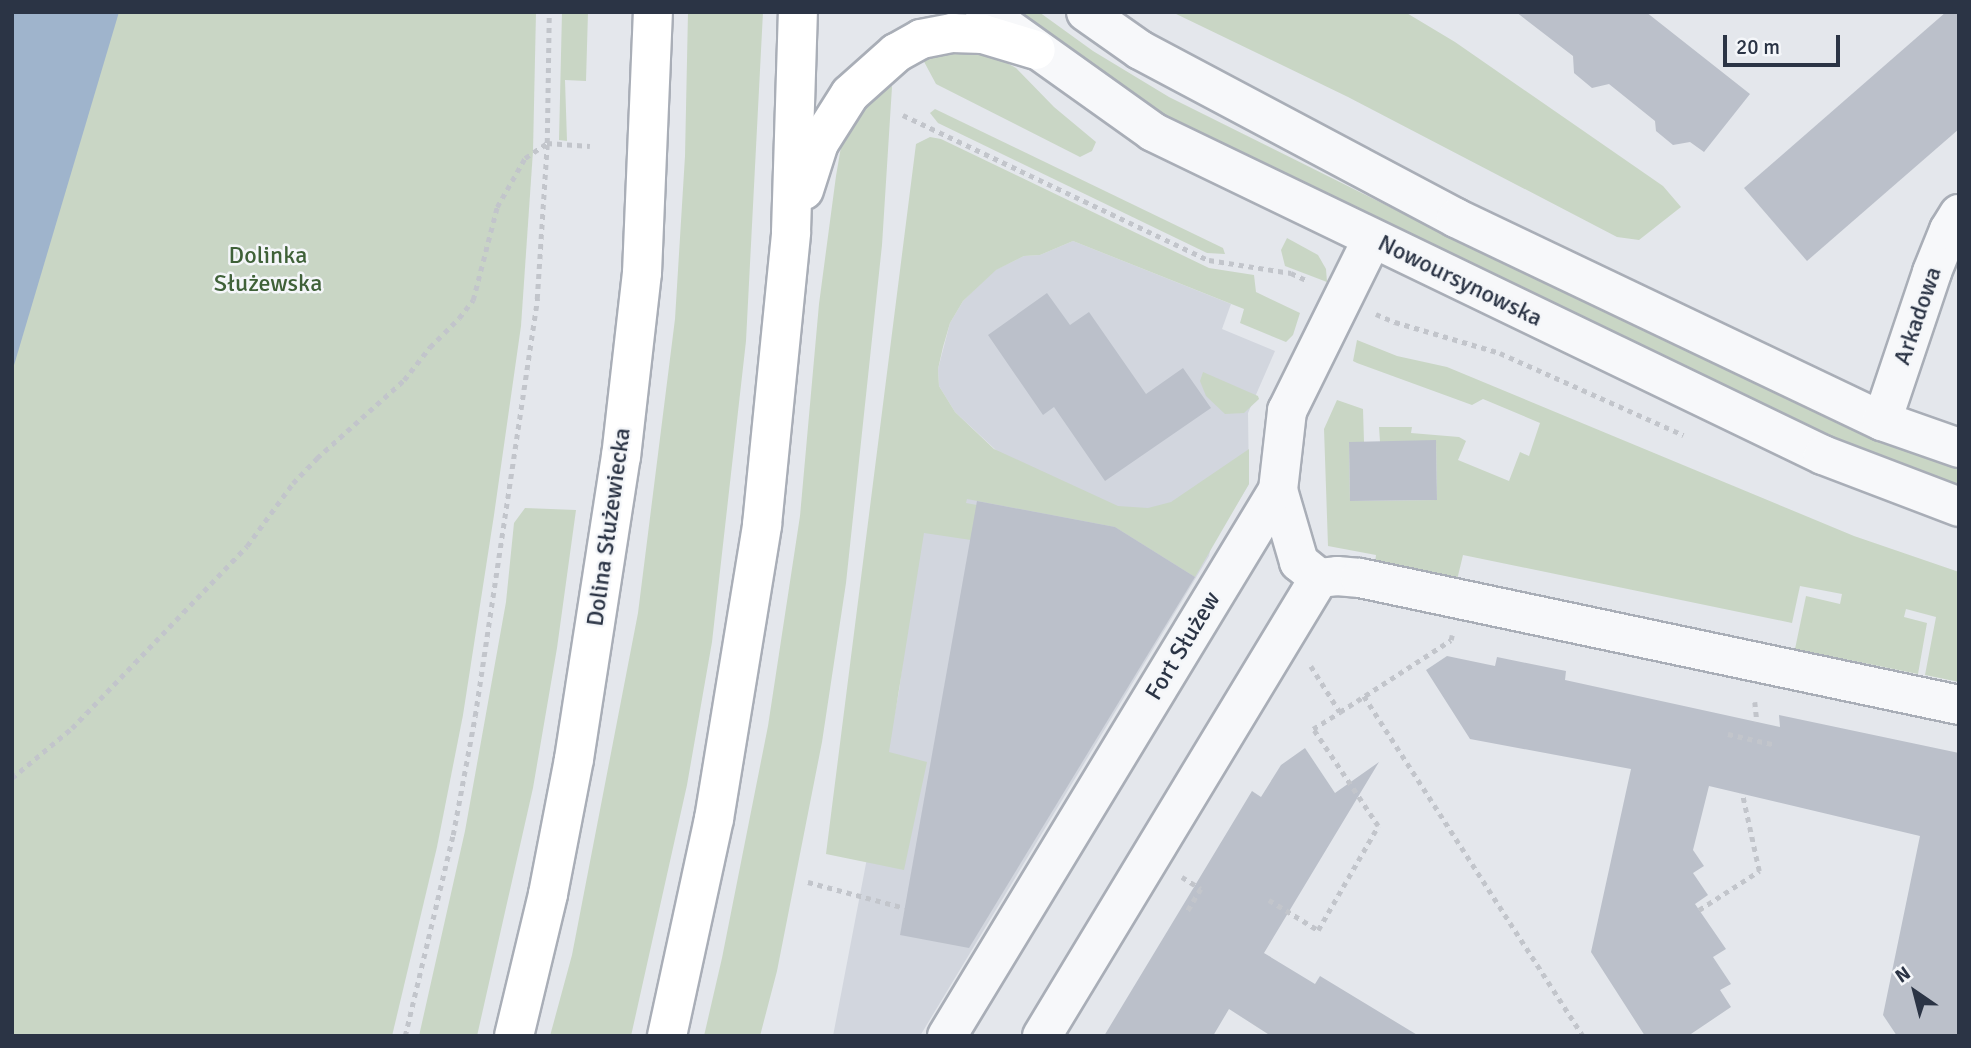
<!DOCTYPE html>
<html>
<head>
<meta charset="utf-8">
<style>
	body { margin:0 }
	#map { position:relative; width:1971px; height:1048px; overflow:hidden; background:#e4e7ec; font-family:Signika,sans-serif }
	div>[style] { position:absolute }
	.built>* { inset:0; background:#d2d6de }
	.green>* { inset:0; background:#c9d6c5 }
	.water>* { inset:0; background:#9fb4cc }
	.building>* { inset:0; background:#bbc0ca }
	.path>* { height:4.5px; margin-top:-2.25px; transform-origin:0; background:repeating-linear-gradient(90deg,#c2c5cb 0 5px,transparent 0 10px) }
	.roads { filter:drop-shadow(2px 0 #a9aeb7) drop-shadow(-2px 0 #a9aeb7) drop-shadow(0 2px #a9aeb7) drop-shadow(0 -2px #a9aeb7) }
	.minor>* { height:38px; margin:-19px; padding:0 19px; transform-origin:19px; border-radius:19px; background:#f7f8fa }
	.major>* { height:38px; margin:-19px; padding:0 19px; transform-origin:19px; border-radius:19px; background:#fff }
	span { translate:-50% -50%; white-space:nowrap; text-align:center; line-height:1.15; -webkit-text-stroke:5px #f4f6f9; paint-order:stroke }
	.park-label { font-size:24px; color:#3f6138 }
	.street-label { font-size:24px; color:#2b3445 }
	.frame { position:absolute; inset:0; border:14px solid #2b3445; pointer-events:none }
	.north { position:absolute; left:1880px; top:957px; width:70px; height:70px; -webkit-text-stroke:5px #f4f6f9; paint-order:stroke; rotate:325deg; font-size:19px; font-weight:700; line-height:28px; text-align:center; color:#2b3445 }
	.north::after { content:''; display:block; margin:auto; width:24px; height:32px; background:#2b3445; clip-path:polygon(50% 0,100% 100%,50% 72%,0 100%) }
	.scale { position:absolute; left:1723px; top:35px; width:117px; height:32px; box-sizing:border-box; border:4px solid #2b3445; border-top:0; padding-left:9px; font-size:21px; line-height:24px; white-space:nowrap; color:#2b3445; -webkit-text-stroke:5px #f4f6f9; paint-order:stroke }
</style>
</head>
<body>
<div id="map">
	<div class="built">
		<i style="clip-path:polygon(1073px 241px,1231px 304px,1222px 329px,1275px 351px,1248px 413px,1249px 484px,1211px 547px,1209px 556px,920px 1036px,833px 1036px,899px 691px,932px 431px,998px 452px,955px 412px,939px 386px,938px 369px,950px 323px,963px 301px,995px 270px,1024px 256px,1040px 255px)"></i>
	</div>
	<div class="green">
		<i style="clip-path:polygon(12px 12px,536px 12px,533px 151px,521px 326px,494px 515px,463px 715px,437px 847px,392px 1036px,12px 1036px)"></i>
		<i style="clip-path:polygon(562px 12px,588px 12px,586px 81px,565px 80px,567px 141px,559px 140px)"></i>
		<i style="clip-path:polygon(688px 12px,763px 12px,746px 341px,712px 642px,687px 785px,631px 1036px,550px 1036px,572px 955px,638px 613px,675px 319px,685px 156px)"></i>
		<i style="clip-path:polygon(1018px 12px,1039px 12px,1093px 51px,1169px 97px,1468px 246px,1870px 438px,1959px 468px,1959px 486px,1867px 453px,1797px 421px,1176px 122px,1143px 103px)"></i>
		<i style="clip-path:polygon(1172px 12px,1405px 12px,1455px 42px,1663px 186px,1681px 207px,1639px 240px,1617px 237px,1348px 97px)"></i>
		<i style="clip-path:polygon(970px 51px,998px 58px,1016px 68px,1054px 107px,1096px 142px,1092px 151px,1080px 157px,936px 84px,921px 56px)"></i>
		<i style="clip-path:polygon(887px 76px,892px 87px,882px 245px,846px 583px,822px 742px,777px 971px,760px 1036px,704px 1036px,722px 958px,768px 726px,800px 516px,819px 304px,836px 176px,842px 141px,864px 104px)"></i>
		<i style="clip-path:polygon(935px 109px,1223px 248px,1225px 254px,1207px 253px,938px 123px,930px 113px)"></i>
		<i style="clip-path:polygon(930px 137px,941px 139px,1209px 268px,1254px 275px,1256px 292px,1300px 313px,1293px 335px,1286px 342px,1240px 323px,1244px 309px,1073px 241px,1040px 255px,1024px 256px,996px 270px,963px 301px,950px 323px,943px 347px,938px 369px,939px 386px,955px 412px,994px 449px,1118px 506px,1148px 508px,1171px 502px,1249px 449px,1249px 484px,1195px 577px,1115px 527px,967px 499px,966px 503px,977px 505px,971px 540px,924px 533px,889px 752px,927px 762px,904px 870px,826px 854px,916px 144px)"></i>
		<i style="clip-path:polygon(1287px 238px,1318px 255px,1326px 269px,1327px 282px,1285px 266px,1281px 250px)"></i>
		<i style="clip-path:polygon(1357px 340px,1397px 356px,1447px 367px,1854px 536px,1959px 572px,1959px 682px,1925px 675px,1936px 617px,1906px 609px,1904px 617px,1927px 623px,1918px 674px,1795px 649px,1806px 596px,1840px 604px,1842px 594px,1800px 586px,1792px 623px,1463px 555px,1457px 580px,1375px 563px,1376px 555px,1328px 546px,1324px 429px,1337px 400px,1363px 409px,1364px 442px,1349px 442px,1350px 501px,1437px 500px,1436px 441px,1380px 442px,1379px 427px,1412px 427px,1411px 433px,1459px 437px,1466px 441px,1458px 460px,1509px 481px,1520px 452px,1529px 456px,1540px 423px,1483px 399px,1472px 405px,1357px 363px,1353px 361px)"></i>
		<i style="clip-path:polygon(1203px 372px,1258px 396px,1259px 399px,1244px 413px,1225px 414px,1206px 396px,1200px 381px)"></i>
		<i style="clip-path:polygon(525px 508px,576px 510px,557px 648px,533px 788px,477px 1036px,419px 1036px,465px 831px,506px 602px,514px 523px)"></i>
	</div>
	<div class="water">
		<i style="clip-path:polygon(12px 12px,119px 12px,12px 372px)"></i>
	</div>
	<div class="building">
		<i style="clip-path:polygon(1516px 12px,1646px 12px,1750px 94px,1704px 152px,1690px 142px,1673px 145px,1656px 131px,1655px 121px,1609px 84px,1592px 88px,1574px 73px,1573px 56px)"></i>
		<i style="clip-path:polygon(1946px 12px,1959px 12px,1959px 129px,1807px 261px,1744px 188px)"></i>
		<i style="clip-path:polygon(1047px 293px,1070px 325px,1089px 312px,1146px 394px,1183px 368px,1211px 408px,1105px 481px,1054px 407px,1043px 415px,988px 335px)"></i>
		<i style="clip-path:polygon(1436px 440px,1437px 500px,1350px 501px,1349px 442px)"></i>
		<i style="clip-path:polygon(977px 501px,1115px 527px,1195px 577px,969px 948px,900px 935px)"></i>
		<i style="clip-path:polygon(1447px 656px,1495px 666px,1497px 657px,1566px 671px,1565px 680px,1780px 727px,1779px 715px,1959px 753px,1959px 1036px,1897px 1036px,1883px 1015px,1920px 836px,1709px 786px,1693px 850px,1704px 866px,1693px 873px,1708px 895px,1695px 904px,1726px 949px,1713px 957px,1731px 984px,1720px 990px,1731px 1007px,1688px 1036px,1645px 1036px,1591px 952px,1631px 769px,1470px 739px,1426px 670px)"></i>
		<i style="clip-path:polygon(1305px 748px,1335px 793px,1379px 762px,1264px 953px,1315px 984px,1320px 976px,1419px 1036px,1271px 1036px,1229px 1009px,1213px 1036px,1104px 1036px,1252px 791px,1261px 797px,1281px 765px)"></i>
	</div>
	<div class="path">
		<i style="left:903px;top:115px;width:339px;rotate:25.4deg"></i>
		<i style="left:1209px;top:260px;width:83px;rotate:9deg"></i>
		<i style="left:1291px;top:273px;width:19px;rotate:25deg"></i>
		<i style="left:1376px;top:314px;width:21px;rotate:23deg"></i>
		<i style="left:1395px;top:322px;width:109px;rotate:16.4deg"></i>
		<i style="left:1500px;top:353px;width:201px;rotate:24.1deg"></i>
		<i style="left:1311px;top:666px;width:54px;rotate:57.8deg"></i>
		<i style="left:1340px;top:712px;width:132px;rotate:-33deg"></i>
		<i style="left:1451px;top:640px;width:5px;rotate:-79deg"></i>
		<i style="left:1364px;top:696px;width:404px;rotate:57.2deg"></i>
		<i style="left:1755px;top:702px;width:20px;rotate:84deg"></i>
		<i style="left:1728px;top:734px;width:49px;rotate:12.9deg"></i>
		<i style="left:12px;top:778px;width:78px;rotate:-39.8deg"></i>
		<i style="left:72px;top:728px;width:252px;rotate:-46.1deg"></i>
		<i style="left:247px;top:546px;width:78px;rotate:-53.9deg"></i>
		<i style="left:293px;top:483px;width:35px;rotate:-46deg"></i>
		<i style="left:317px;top:458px;width:117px;rotate:-41.9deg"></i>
		<i style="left:404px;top:380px;width:42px;rotate:-51.8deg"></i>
		<i style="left:430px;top:347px;width:41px;rotate:-45deg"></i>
		<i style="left:459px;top:318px;width:23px;rotate:-52deg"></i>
		<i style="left:473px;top:300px;width:96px;rotate:-75.5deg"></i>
		<i style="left:497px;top:207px;width:56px;rotate:-60.3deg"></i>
		<i style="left:525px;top:158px;width:27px;rotate:-34deg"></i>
		<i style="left:547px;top:143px;width:43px;rotate:4deg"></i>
		<i style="left:1182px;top:877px;width:22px;rotate:32deg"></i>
		<i style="left:1201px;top:889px;width:26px;rotate:121deg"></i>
		<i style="left:808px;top:882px;width:100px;rotate:15deg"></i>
		<i style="left:1269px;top:900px;width:57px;rotate:31.5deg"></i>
		<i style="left:1318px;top:930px;width:120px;rotate:-60deg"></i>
		<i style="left:1378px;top:826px;width:117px;rotate:-123.8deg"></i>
		<i style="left:1313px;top:729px;width:32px;rotate:-32deg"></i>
		<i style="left:1699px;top:910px;width:72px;rotate:-33deg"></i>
		<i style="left:1759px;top:871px;width:80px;rotate:-102.3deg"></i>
		<i style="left:405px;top:1036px;width:207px;rotate:-76.6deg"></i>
		<i style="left:453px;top:835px;width:121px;rotate:-79.5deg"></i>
		<i style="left:475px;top:716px;width:422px;rotate:-81.5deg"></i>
		<i style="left:537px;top:299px;width:156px;rotate:-86.3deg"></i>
		<i style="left:547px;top:143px;width:131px;rotate:-89.1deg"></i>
	</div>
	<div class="roads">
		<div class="minor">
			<i style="left:985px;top:12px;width:206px;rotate:35.5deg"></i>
			<i style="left:1153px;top:132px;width:744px;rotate:25.74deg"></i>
			<i style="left:1823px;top:455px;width:146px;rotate:20.9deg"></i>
			<i style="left:1086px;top:12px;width:66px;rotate:35.1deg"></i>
			<i style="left:1140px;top:50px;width:358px;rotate:28deg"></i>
			<i style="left:1456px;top:218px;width:472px;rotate:25.5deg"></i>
			<i style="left:1882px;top:421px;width:82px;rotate:19.3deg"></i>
			<i style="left:1882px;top:421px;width:157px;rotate:-71.4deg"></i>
			<i style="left:1932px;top:272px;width:45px;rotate:-68deg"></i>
			<i style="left:1949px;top:230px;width:19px;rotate:-58deg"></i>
			<i style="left:1278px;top:490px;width:75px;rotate:73.7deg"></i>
			<i style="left:1299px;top:562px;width:26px;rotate:39deg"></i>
			<i style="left:947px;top:1036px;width:638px;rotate:-58.77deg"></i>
			<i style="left:1278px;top:490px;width:80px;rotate:-83.5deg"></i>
			<i style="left:1287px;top:411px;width:192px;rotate:-63.7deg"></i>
			<i style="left:1042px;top:1036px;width:535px;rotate:-58.83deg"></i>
			<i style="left:1319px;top:578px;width:18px;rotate:-6deg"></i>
			<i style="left:1337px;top:576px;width:23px;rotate:5deg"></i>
			<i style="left:1360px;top:578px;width:612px;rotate:11.97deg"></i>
		</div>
		<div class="major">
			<i style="left:804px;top:190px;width:49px;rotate:-72.3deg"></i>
			<i style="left:819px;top:143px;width:58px;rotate:-57.7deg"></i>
			<i style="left:850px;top:94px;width:62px;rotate:-41.7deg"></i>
			<i style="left:896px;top:53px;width:29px;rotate:-29deg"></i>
			<i style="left:921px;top:39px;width:32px;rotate:-11deg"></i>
			<i style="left:952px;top:33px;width:31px;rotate:2deg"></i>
			<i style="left:983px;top:34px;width:55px;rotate:16.8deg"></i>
			<i style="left:514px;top:1036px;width:146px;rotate:-76.5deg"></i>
			<i style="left:548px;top:894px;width:137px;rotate:-79.1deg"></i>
			<i style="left:574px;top:759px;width:306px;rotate:-81.2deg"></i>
			<i style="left:621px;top:457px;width:185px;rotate:-83.5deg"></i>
			<i style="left:642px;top:273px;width:261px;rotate:-87.6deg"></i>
			<i style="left:667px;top:1036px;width:222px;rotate:-77.8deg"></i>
			<i style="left:714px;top:819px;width:298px;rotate:-80.7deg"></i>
			<i style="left:762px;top:525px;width:294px;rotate:-84.3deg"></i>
			<i style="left:791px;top:232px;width:220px;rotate:-88.2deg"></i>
		</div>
	</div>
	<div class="park-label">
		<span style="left:268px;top:270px">Dolinka<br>Służewska</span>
	</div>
	<div class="street-label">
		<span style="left:1460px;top:281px;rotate:26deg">Nowoursynowska</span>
		<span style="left:1918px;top:316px;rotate:-71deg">Arkadowa</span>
		<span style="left:609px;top:527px;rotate:-82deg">Dolina Służewiecka</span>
		<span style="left:1183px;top:646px;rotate:-59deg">Fort Służew</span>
	</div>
	<div class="frame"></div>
	<div class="north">N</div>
	<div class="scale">20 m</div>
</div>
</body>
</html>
